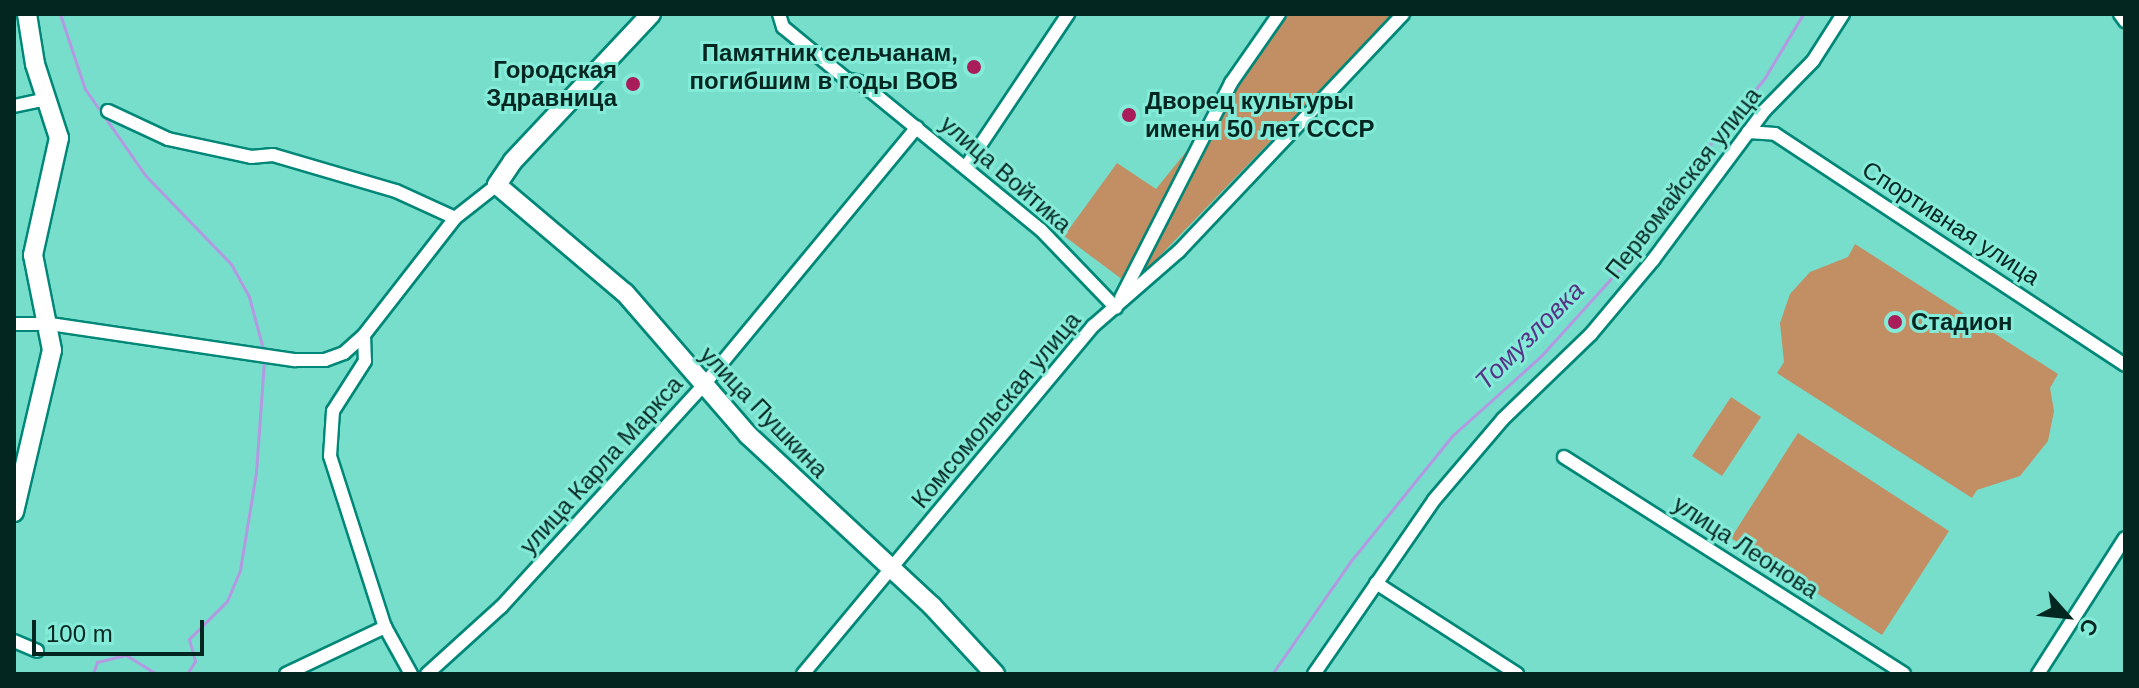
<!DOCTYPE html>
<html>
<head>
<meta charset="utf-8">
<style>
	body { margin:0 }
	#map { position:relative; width:2139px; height:688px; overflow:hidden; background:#77decc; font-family:Helvetica,sans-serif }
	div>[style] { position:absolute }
	.green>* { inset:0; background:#c28e63 }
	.stream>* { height:3px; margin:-1.5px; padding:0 1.5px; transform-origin:1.5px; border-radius:1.5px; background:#b399e2 }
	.roads { filter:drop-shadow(2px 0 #018777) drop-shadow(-2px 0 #018777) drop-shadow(0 2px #018777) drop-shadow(0 -2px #018777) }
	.street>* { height:12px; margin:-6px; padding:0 6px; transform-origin:6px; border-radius:6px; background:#fff }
	.secondary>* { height:18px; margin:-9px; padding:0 9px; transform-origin:9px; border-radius:9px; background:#fff }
	.dots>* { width:22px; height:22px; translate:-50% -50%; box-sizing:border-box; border:4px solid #84ebd8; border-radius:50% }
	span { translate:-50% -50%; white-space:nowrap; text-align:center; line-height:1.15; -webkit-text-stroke:6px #84ebd8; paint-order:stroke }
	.poi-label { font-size:24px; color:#042621; font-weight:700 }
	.right { translate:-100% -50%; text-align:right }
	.left { translate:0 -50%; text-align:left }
	.street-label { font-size:24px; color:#042621 }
	.water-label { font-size:26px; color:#583388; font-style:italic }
	.frame { position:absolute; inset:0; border:16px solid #042621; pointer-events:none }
	.north { position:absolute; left:2027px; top:576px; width:80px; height:80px; -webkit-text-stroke:6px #84ebd8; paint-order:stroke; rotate:117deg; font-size:22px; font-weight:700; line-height:32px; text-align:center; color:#042621 }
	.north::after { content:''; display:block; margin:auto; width:28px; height:36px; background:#042621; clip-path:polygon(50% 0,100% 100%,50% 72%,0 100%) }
	.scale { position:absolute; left:32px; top:620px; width:172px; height:36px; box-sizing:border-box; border:4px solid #042621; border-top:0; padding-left:10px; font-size:24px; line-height:28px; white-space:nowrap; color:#042621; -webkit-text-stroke:6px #84ebd8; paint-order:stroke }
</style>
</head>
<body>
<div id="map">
	<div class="green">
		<i style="clip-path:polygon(1287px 14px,1393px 14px,1131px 286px,1064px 236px,1117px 163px,1156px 189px,1235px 91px)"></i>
		<i style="clip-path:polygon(1855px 244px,2058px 374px,2050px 388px,2054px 411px,2048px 441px,2020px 476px,1977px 490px,1972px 498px,1777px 373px,1784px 362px,1780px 323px,1790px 294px,1810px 272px,1848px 257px)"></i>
		<i style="clip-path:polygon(1731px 397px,1761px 417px,1722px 476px,1692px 456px)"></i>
		<i style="clip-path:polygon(1798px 433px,1949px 531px,1882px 635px,1731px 538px)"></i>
	</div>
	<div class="stream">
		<i style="left:60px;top:14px;width:79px;rotate:71.6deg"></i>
		<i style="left:85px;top:89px;width:106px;rotate:55deg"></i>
		<i style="left:146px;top:176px;width:122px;rotate:46deg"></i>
		<i style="left:231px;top:264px;width:38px;rotate:61deg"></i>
		<i style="left:249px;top:297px;width:54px;rotate:74.9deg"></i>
		<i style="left:93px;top:674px;width:13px;rotate:-72deg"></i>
		<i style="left:97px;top:662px;width:30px;rotate:-14deg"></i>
		<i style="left:126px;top:655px;width:36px;rotate:32deg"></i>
		<i style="left:187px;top:674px;width:15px;rotate:-58deg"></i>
		<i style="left:195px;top:661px;width:23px;rotate:-105deg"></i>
		<i style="left:189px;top:639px;width:54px;rotate:-45deg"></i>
		<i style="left:227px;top:601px;width:34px;rotate:-67deg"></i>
		<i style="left:240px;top:570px;width:99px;rotate:-80.7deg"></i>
		<i style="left:256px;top:472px;width:111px;rotate:-85.9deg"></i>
		<i style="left:1272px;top:674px;width:136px;rotate:-55.1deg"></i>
		<i style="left:1350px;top:562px;width:164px;rotate:-51deg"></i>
		<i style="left:1453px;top:435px;width:118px;rotate:-41.9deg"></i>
		<i style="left:1541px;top:356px;width:152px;rotate:-47.9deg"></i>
		<i style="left:1643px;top:243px;width:122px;rotate:-55.7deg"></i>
		<i style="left:1712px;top:142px;width:82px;rotate:-50.5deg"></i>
		<i style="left:1764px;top:79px;width:76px;rotate:-59deg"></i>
	</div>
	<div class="roads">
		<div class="street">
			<i style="left:779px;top:14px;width:14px;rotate:73deg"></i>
			<i style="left:783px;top:27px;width:82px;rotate:39.5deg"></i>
			<i style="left:846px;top:79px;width:14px;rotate:12deg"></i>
			<i style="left:860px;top:82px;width:234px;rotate:39.3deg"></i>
			<i style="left:1041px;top:230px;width:108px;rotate:46.1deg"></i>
			<i style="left:2120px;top:14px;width:9px;rotate:54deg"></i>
			<i style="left:14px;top:106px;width:33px;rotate:-12deg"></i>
			<i style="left:108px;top:111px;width:66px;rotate:25deg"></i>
			<i style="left:168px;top:139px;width:85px;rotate:12.2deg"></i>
			<i style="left:251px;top:157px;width:22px;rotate:-5deg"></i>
			<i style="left:273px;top:155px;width:128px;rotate:16.3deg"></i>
			<i style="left:396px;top:191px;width:65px;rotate:24.6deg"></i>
			<i style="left:1748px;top:132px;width:27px;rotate:4deg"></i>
			<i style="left:1775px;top:134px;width:419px;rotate:33.4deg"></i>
			<i style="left:967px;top:165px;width:182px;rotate:-56.2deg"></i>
			<i style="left:1121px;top:298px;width:242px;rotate:-62.9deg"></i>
			<i style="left:1231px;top:83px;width:84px;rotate:-55.2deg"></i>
			<i style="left:14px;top:324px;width:36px"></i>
			<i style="left:50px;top:324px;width:248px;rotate:8.4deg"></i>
			<i style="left:295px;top:360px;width:30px"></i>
			<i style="left:325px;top:360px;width:20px;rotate:-20deg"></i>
			<i style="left:344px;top:353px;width:27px;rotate:-42deg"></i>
			<i style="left:364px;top:335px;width:148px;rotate:-52.1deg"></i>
			<i style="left:455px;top:218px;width:53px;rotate:-38.2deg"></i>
			<i style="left:364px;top:335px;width:26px;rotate:88deg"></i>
			<i style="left:365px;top:361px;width:59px;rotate:122.6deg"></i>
			<i style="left:333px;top:411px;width:45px;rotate:93.8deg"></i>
			<i style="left:330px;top:456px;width:180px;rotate:72.2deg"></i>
			<i style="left:385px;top:627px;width:54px;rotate:61deg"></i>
			<i style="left:1564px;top:457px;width:403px;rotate:32.5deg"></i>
			<i style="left:1376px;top:583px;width:168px;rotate:32.8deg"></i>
			<i style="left:14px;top:641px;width:25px;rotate:23deg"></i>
			<i style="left:286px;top:674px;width:110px;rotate:-25.4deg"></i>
			<i style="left:427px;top:674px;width:100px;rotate:-42.2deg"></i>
			<i style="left:501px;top:607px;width:298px;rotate:-47.6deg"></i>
			<i style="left:702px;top:387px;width:337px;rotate:-50.4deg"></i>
			<i style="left:803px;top:674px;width:453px;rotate:-50.2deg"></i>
			<i style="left:1093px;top:326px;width:114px;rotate:-41.1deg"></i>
			<i style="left:1179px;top:251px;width:326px;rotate:-46.6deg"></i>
			<i style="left:1314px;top:674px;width:211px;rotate:-55.4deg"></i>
			<i style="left:1434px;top:500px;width:106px;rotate:-49.6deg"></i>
			<i style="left:1503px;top:419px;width:122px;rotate:-44deg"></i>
			<i style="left:1591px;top:334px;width:97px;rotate:-50deg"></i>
			<i style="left:1653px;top:260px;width:186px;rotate:-53.3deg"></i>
			<i style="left:1764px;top:111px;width:70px;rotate:-45.6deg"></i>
			<i style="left:1813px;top:61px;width:56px;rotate:-57.4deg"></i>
			<i style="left:2038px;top:674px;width:161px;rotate:-57.4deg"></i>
		</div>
		<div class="secondary">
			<i style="left:651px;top:14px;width:202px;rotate:133.2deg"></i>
			<i style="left:513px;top:161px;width:29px;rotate:124deg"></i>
			<i style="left:497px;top:185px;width:167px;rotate:40.2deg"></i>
			<i style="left:625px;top:293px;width:188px;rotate:49.1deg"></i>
			<i style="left:748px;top:435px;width:251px;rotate:42.9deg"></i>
			<i style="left:932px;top:606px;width:93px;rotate:47.2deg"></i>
			<i style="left:14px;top:512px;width:166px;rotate:-76.8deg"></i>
			<i style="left:52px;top:350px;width:97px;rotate:-101.3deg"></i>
			<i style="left:33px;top:255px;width:120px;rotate:-77.5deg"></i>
			<i style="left:59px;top:138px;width:78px;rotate:-108deg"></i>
			<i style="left:35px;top:64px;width:51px;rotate:-99.1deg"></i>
		</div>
	</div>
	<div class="dots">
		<i style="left:974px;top:67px;background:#aa1d5b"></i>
		<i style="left:633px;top:84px;background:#aa1d5b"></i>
		<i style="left:1129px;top:115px;background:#aa1d5b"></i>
		<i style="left:1895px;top:322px;background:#aa1d5b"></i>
	</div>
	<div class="poi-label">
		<span class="right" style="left:958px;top:67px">Памятник сельчанам,<br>погибшим в годы ВОВ</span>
		<span class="right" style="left:617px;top:84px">Городская<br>Здравница</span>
		<span class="left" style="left:1145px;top:115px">Дворец культуры<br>имени 50 лет СССР</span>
		<span class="left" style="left:1911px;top:322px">Стадион</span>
	</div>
	<div class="street-label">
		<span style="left:1006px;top:174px;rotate:41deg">улица Войтика</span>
		<span style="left:1683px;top:183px;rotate:-52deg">Первомайская улица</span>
		<span style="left:1951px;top:223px;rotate:33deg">Спортивная улица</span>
		<span style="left:996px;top:410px;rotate:-50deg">Комсомольская улица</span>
		<span style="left:764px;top:412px;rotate:46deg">улица Пушкина</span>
		<span style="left:601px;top:465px;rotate:-48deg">улица Карла Маркса</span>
		<span style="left:1746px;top:547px;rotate:33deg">улица Леонова</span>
	</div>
	<div class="water-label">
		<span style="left:1530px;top:336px;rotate:-45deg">Томузловка</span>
	</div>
	<div class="frame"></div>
	<div class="north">С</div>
	<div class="scale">100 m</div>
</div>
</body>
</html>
